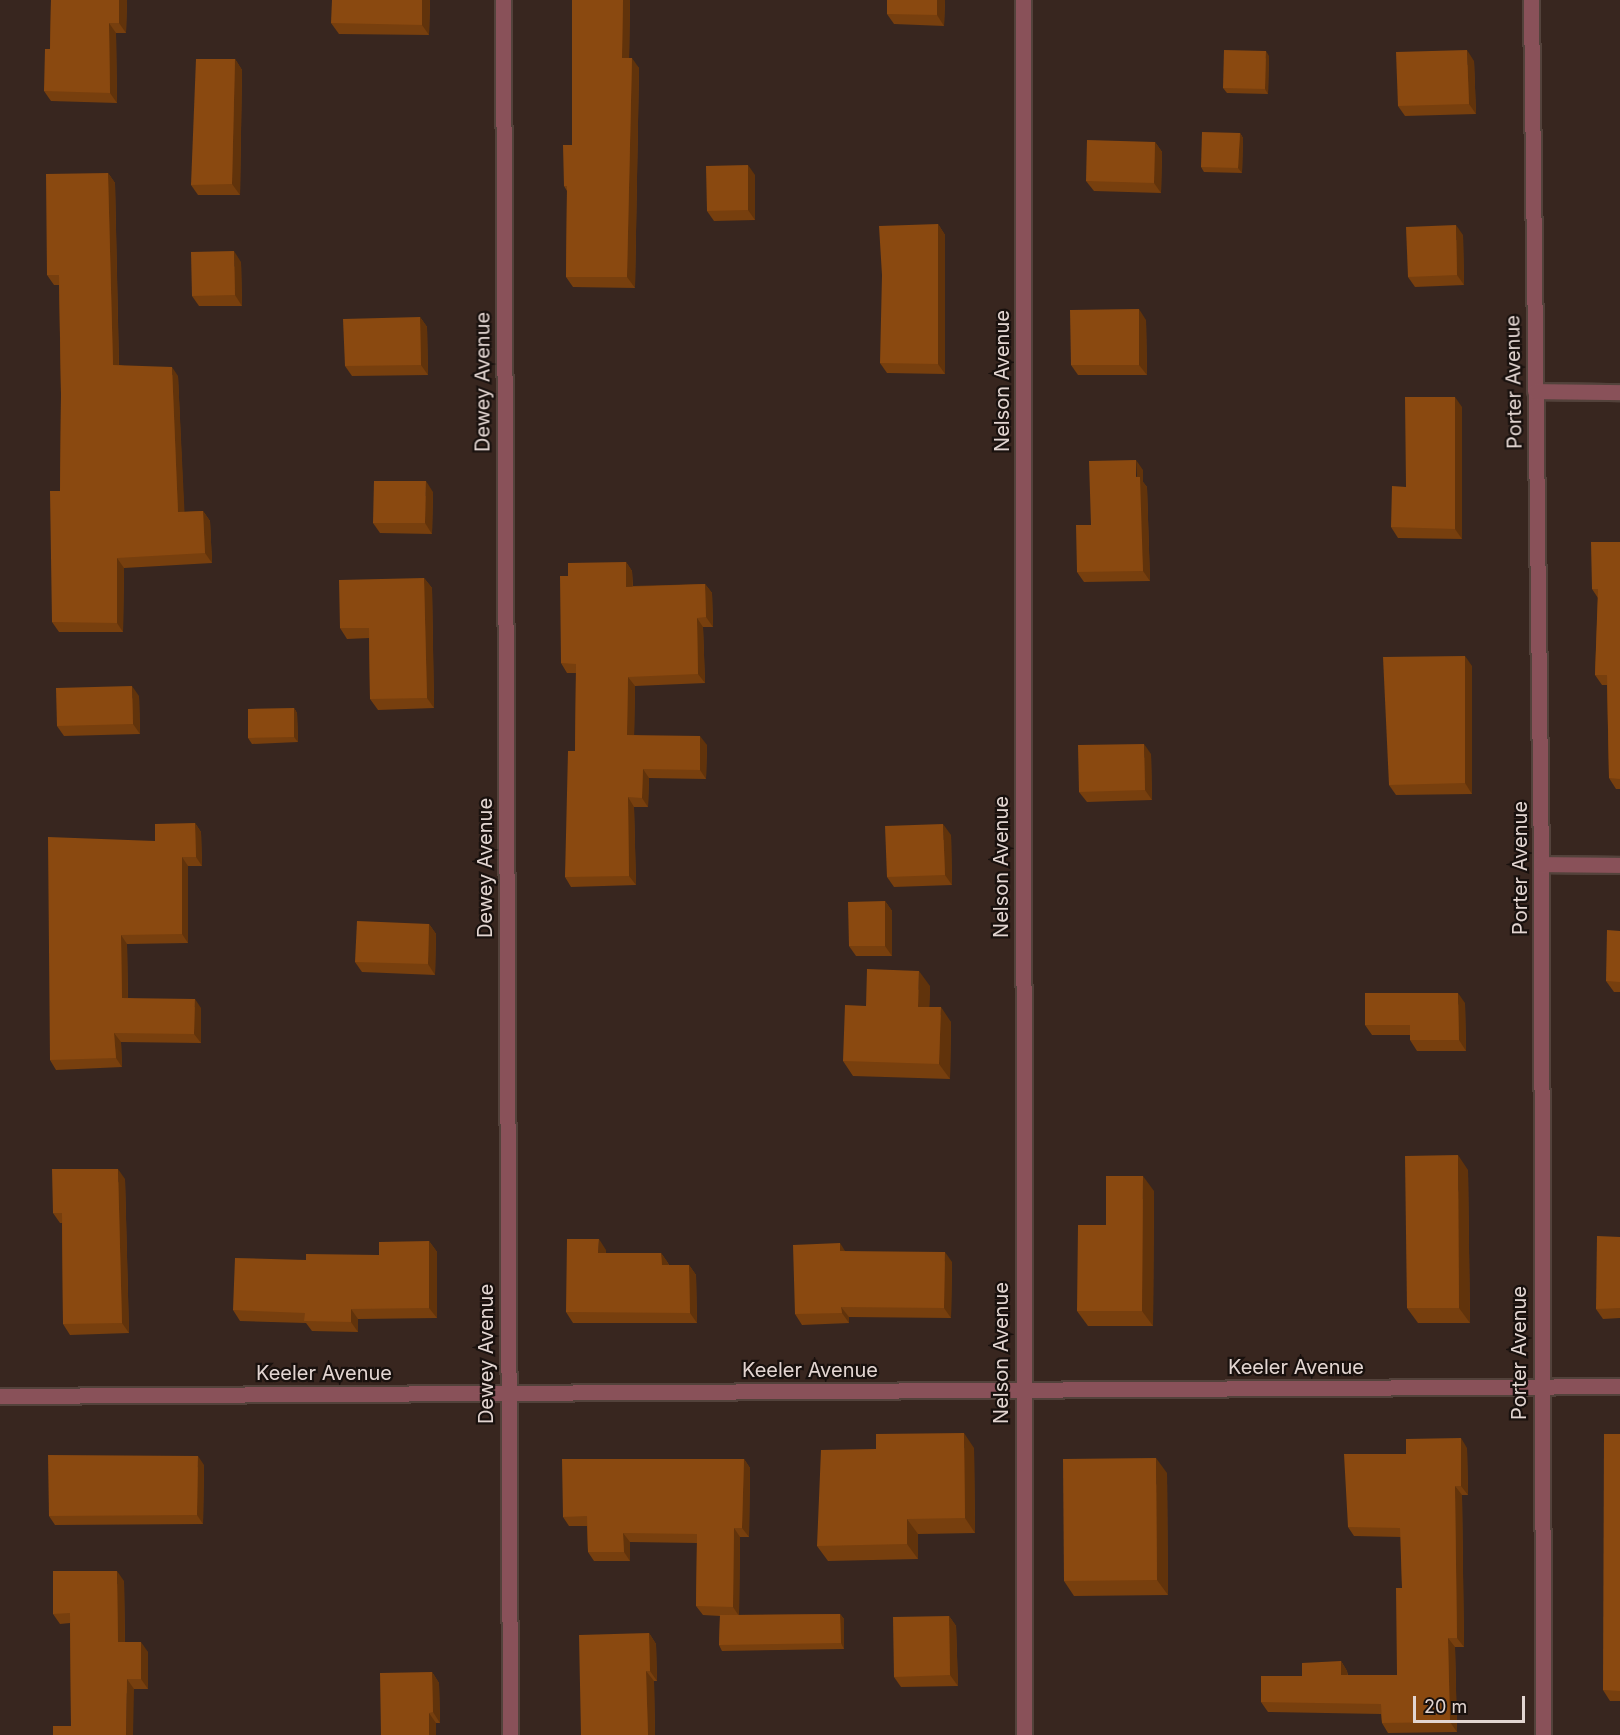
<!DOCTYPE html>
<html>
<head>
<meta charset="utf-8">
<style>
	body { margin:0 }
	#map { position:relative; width:1620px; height:1735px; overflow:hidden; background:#38261f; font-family:Inter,sans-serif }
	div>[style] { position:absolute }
	.roads { filter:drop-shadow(2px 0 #53423b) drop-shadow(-2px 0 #53423b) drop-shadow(0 2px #53423b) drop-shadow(0 -2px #53423b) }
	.minor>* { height:15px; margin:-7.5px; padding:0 7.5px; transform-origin:7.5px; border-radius:7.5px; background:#895159 }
	.wall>* { inset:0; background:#773f0e }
	.shaded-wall>* { inset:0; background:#61330b }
	.building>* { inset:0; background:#8a4910 }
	span { translate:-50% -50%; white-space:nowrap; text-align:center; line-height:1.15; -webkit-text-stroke:4.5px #19110e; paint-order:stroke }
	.street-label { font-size:20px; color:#e2d5d1 }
	.scale { position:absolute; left:1413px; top:1696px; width:112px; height:27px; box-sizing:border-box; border:3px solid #e2d5d1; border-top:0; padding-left:8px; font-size:18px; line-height:21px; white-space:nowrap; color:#e2d5d1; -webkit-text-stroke:4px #19110e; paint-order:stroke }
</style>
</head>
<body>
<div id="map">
	<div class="roads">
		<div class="minor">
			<i style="left:503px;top:0;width:1735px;rotate:89.77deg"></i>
			<i style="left:1023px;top:0;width:1735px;rotate:89.97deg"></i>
			<i style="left:1531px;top:0;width:864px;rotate:89.34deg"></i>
			<i style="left:1541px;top:864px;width:871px;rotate:89.87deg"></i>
			<i style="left:1535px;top:391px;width:85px;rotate:0.7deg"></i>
			<i style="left:1541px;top:864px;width:79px;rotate:0.7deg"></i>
			<i style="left:0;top:1396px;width:1620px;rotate:-0.35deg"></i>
		</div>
	</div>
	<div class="wall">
		<i style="clip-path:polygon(51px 0,127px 0,126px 33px,116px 33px,117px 103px,51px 101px,44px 91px,50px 49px)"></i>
		<i style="clip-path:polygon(430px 0,429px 35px,339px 34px,331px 23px)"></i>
		<i style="clip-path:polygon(572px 0,630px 0,629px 58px,639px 68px,635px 288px,573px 287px,566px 277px,567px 191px,564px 186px,572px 145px)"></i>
		<i style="clip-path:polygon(945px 0,944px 26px,894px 24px,887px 14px)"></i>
		<i style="clip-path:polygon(1269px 56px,1268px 94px,1227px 93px,1223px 88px)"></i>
		<i style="clip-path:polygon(235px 59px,242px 70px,240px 195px,198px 195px,191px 185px)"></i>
		<i style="clip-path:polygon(1474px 61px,1476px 114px,1405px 116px,1398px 106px)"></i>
		<i style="clip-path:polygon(1240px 133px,1243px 138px,1242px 173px,1204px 172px,1201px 167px)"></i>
		<i style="clip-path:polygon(1155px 142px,1162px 152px,1161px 193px,1094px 191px,1086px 181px)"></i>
		<i style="clip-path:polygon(108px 173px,115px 183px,119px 365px,178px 376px,184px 512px,203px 511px,210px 521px,212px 563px,124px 568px,123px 632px,59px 632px,52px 622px,60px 491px,61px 395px,59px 285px,54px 285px,47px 275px)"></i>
		<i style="clip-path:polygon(755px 175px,755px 220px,714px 221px,707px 211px)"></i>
		<i style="clip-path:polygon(938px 224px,945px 235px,945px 374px,887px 373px,880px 363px)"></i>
		<i style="clip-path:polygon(1463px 235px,1464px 285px,1415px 287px,1408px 277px)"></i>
		<i style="clip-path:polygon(241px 262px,242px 306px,199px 306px,192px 296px)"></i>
		<i style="clip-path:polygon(420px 317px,427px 327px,428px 375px,352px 376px,345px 366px)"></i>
		<i style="clip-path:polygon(1146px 320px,1147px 375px,1078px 375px,1071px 365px)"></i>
		<i style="clip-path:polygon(1462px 407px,1462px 539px,1398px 538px,1391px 527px,1406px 487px)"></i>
		<i style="clip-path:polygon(1143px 470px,1143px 482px,1147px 487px,1150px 581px,1084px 582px,1077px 572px,1091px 525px)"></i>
		<i style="clip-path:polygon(433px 492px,432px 534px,380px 533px,373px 523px)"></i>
		<i style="clip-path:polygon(1620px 542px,1620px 789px,1616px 789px,1609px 778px,1607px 685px,1602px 685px,1595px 675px,1598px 598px,1592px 589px)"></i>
		<i style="clip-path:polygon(626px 562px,632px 571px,633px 586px,705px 584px,712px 593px,713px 627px,703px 627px,705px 683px,635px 686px,634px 735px,707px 745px,706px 779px,649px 778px,648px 807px,634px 807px,636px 885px,571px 887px,565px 877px,575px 751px,576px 673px,567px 673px,561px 663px,568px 576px)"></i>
		<i style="clip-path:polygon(424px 578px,432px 588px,434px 708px,378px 710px,370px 699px,369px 638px,347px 639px,340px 628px)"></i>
		<i style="clip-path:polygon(1472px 666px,1472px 794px,1396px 795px,1389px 785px)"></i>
		<i style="clip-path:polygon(139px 696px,140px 734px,64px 736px,57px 726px)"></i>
		<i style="clip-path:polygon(294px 708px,297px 713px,298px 742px,252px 744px,248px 738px)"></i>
		<i style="clip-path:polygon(1151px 754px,1152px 800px,1087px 802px,1079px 792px)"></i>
		<i style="clip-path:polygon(195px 823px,201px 832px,202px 866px,188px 866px,188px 943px,127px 944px,128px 998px,201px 1008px,201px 1043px,121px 1042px,122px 1067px,56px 1070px,50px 1060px,155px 841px)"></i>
		<i style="clip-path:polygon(951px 835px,952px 885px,894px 887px,887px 877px)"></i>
		<i style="clip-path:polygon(885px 901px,892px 911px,892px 956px,856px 956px,849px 946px)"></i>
		<i style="clip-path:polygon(429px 924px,436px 934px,435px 975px,362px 972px,355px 962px)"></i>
		<i style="clip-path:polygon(1620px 931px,1620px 992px,1614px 992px,1606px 981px)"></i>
		<i style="clip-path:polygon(930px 986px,929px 1007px,951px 1022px,950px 1079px,853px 1076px,843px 1061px,866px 1006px)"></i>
		<i style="clip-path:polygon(1465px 1003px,1466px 1051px,1417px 1051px,1410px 1040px,1410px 1035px,1372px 1035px,1365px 1025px)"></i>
		<i style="clip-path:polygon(1468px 1170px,1470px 1323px,1418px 1323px,1407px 1308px)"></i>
		<i style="clip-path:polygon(125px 1179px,129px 1333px,70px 1335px,63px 1324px,62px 1223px,60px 1223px,53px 1213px)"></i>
		<i style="clip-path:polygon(1154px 1191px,1153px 1326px,1088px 1326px,1077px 1311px,1106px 1225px)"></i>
		<i style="clip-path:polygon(1620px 1237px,1620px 1318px,1603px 1319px,1596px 1309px)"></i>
		<i style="clip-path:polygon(429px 1241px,437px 1252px,437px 1318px,358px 1319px,358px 1332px,312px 1331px,306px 1323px,240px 1321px,233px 1310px,306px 1260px,379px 1255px)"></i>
		<i style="clip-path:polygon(606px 1250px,606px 1253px,661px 1253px,668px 1263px,669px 1265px,689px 1265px,696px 1275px,697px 1323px,573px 1323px,566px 1312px)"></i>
		<i style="clip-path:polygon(845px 1251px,952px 1262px,951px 1318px,849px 1317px,849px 1323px,802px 1325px,795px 1314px)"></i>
		<i style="clip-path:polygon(1620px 1434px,1620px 1701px,1610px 1701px,1603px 1690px)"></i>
		<i style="clip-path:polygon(974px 1448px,975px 1533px,918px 1534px,918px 1559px,828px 1561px,817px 1546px,876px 1449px)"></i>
		<i style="clip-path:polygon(1467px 1448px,1468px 1495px,1462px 1495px,1464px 1647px,1455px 1647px,1457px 1732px,1388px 1733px,1382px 1723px,1381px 1714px,1268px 1712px,1261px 1702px,1302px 1676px,1341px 1661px,1347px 1671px,1348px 1675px,1397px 1675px,1402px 1588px,1401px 1537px,1354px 1536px,1348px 1527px,1406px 1454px)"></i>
		<i style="clip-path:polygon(744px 1459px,750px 1468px,749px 1537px,740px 1537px,739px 1615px,840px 1614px,844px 1619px,844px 1649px,722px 1651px,719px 1645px,720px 1616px,703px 1615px,696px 1606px,697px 1543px,630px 1542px,630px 1561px,594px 1561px,588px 1552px,587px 1526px,569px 1526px,563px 1517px)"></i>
		<i style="clip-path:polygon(204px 1465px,203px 1524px,55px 1525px,49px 1516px)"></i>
		<i style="clip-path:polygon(1167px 1473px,1168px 1595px,1074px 1596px,1064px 1581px)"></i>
		<i style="clip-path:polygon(124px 1581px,125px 1642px,148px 1652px,148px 1689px,134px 1689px,71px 1726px,70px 1623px,60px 1624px,53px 1614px)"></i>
		<i style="clip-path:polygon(949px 1616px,956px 1626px,958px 1686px,901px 1687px,894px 1677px)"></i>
		<i style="clip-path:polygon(649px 1633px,656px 1644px,657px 1681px,654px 1681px,655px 1735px,581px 1735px)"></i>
		<i style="clip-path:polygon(432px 1672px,439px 1683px,440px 1723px,436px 1723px,381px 1735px)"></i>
	</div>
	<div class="shaded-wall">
		<i style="clip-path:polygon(119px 0,127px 0,126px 33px,119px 23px)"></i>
		<i style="clip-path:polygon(422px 0,430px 0,429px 35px,422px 25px)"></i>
		<i style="clip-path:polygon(623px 0,630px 0,629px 68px,622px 58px)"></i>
		<i style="clip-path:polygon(937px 0,945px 0,944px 26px,937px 15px)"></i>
		<i style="clip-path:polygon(109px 23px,116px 33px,117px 103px,110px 93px)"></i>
		<i style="clip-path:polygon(1467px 50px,1474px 61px,1476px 114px,1469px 104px)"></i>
		<i style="clip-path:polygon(1266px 51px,1269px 56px,1268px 94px,1265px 89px)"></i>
		<i style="clip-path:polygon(632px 58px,639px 68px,635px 288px,627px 277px)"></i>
		<i style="clip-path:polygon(235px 59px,242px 70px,240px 195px,232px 184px)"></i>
		<i style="clip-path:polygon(1240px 133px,1243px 138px,1242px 173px,1238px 168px)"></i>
		<i style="clip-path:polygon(1155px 142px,1162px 152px,1161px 193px,1154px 183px)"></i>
		<i style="clip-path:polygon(748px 165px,755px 175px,755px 220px,748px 210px)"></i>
		<i style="clip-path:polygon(108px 173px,115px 183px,119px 374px,113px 365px)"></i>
		<i style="clip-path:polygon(938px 224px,945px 235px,945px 374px,938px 364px)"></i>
		<i style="clip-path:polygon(1456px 225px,1463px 235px,1464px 285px,1457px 275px)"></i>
		<i style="clip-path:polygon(234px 251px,241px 262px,242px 306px,235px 295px)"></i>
		<i style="clip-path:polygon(1139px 309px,1146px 320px,1147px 375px,1139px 365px)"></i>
		<i style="clip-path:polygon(420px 317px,427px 327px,428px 375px,421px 365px)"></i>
		<i style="clip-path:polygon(172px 367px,178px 376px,185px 522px,178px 512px)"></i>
		<i style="clip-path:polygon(1455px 397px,1462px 407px,1462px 539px,1455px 529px)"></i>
		<i style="clip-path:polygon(1136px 460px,1143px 470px,1143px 482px,1147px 487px,1150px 581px,1143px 571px)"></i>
		<i style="clip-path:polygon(426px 481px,433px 492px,432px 534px,425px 523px)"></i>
		<i style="clip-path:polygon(203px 511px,210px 521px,212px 563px,205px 553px)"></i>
		<i style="clip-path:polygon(117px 558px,124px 568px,123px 632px,117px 623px)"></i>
		<i style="clip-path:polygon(626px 562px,632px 571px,633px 596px,626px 587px)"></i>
		<i style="clip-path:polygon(424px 578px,432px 588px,434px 708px,427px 698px)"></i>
		<i style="clip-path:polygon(705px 584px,712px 593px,713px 627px,706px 617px)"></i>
		<i style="clip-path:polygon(697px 618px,703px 627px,705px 683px,698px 674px)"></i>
		<i style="clip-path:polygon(1465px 656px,1472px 666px,1472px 794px,1465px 783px)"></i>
		<i style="clip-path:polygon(628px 677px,635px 686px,634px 744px,627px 735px)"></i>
		<i style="clip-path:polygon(132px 686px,139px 696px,140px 734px,133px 724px)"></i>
		<i style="clip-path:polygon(294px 708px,297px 713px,298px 742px,294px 737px)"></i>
		<i style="clip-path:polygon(700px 736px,707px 745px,706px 779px,700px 770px)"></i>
		<i style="clip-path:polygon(1144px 744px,1151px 754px,1152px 800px,1145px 790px)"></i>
		<i style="clip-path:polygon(643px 769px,649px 778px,648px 807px,642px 798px)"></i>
		<i style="clip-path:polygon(628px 797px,634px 807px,636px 885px,629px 876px)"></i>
		<i style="clip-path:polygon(195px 823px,201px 832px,202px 866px,196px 857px)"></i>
		<i style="clip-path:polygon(943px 824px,951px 835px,952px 885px,945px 875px)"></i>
		<i style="clip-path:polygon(182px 857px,188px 866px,188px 943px,182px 934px)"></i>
		<i style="clip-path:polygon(885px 901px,892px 911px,892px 956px,885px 946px)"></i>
		<i style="clip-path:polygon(429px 924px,436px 934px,435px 975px,428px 964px)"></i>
		<i style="clip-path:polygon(121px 935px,127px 944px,128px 1007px,122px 998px)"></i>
		<i style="clip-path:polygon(919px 971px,930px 986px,929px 1022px,918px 1007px)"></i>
		<i style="clip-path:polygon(1458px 993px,1465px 1003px,1466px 1051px,1459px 1040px)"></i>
		<i style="clip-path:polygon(195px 999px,201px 1008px,201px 1043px,194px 1034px)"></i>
		<i style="clip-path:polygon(941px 1007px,951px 1022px,950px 1079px,939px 1064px)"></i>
		<i style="clip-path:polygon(114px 1033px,121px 1042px,122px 1067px,116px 1058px)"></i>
		<i style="clip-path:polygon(1458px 1155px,1468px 1170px,1470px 1323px,1459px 1308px)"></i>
		<i style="clip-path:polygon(118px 1169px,125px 1179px,129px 1333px,122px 1323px)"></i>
		<i style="clip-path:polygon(1143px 1176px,1154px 1191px,1153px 1326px,1142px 1311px)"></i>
		<i style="clip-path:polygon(599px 1239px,606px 1250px,605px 1263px,598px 1253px)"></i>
		<i style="clip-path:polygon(429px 1241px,437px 1252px,437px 1318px,429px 1308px)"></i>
		<i style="clip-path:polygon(840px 1243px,847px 1254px,840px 1251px)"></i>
		<i style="clip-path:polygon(945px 1252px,952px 1262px,951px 1318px,944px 1308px)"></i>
		<i style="clip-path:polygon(661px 1253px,668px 1263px,669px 1276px,662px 1265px)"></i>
		<i style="clip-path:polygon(689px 1265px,696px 1275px,697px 1323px,690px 1313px)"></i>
		<i style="clip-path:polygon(841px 1307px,849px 1317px,849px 1323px,842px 1313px)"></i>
		<i style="clip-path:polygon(351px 1309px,358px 1319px,358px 1332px,351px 1322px)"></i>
		<i style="clip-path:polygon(964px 1433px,974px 1448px,975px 1533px,965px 1518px)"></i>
		<i style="clip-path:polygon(1461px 1438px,1467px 1448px,1468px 1495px,1461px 1486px)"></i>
		<i style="clip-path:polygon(198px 1456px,204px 1465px,203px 1524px,197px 1515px)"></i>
		<i style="clip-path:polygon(1156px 1458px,1167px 1473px,1168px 1595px,1157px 1580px)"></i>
		<i style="clip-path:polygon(744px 1459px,750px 1468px,749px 1537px,742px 1528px)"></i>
		<i style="clip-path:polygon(1455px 1486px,1462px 1495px,1464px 1647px,1457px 1638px)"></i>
		<i style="clip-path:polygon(907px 1519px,918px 1534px,918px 1559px,907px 1544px)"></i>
		<i style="clip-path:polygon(734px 1528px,740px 1537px,739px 1616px,733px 1607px)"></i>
		<i style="clip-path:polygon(623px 1533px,630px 1542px,630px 1561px,624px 1552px)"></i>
		<i style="clip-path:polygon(117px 1571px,124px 1581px,125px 1652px,118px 1642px)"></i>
		<i style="clip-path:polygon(840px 1614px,844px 1619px,844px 1649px,841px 1643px)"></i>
		<i style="clip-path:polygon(949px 1616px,956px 1626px,958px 1686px,950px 1675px)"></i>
		<i style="clip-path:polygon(649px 1633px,656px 1644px,657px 1681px,650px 1671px)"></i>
		<i style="clip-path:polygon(1448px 1638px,1455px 1647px,1457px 1732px,1450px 1722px)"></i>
		<i style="clip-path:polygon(141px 1642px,148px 1652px,148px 1689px,141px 1679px)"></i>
		<i style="clip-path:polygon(1341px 1661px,1347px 1671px,1348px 1685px,1341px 1675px)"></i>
		<i style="clip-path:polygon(646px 1671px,654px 1681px,655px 1735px,648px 1735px)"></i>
		<i style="clip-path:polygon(432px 1672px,439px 1683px,440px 1723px,433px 1712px)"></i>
		<i style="clip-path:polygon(127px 1679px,134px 1689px,133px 1735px,126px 1735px)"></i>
		<i style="clip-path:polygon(429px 1713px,436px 1723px,436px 1735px,429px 1735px)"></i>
	</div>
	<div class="building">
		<i style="clip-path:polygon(51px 0,119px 0,119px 23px,109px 23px,110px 93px,44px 91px,45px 49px,50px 49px)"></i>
		<i style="clip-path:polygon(332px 0,422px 0,422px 25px,331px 23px)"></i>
		<i style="clip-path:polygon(572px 0,623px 0,622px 58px,632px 58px,627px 277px,566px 277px,567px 186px,564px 186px,563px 145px,572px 145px)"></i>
		<i style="clip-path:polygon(887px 0,937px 0,937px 15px,887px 14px)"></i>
		<i style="clip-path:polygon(1224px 50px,1266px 51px,1265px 89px,1223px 88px)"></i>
		<i style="clip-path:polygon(1467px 50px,1469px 104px,1398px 106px,1396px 52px)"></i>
		<i style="clip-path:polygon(196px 59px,235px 59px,232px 184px,191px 185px)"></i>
		<i style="clip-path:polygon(1202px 132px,1240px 133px,1238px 168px,1201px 167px)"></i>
		<i style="clip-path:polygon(1087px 140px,1155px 142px,1154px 183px,1086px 181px)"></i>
		<i style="clip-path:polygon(748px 165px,748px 210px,707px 211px,706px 166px)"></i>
		<i style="clip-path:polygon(108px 173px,113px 365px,172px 367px,178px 512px,203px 511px,205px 553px,117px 558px,117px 623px,52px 622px,50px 491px,60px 491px,61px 395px,59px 275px,47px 275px,46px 174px)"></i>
		<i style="clip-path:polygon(938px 224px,938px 364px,880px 363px,882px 275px,879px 226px)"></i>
		<i style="clip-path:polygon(1456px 225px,1457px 275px,1408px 277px,1406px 227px)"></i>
		<i style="clip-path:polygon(234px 251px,235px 295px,192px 296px,191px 252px)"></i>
		<i style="clip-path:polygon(1139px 309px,1139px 365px,1071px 365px,1070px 310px)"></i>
		<i style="clip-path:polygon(420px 317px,421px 365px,345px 366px,343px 319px)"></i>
		<i style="clip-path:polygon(1405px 397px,1455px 397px,1455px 529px,1391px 527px,1392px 486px,1406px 487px)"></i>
		<i style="clip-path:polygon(1136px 460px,1136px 477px,1140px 477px,1143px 571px,1077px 572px,1076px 525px,1091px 525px,1089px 461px)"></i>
		<i style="clip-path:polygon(374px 481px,426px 481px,425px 523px,373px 523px)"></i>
		<i style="clip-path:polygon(1591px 542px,1620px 542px,1620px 779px,1609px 778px,1607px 675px,1595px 675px,1598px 589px,1592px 589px)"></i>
		<i style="clip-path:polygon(626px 562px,626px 587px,705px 584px,706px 617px,697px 618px,698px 674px,628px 677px,627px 735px,700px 736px,700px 770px,643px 769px,642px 798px,628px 797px,629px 876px,565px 877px,568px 751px,575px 751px,576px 664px,561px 663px,560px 576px,568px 576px,568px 563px)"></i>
		<i style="clip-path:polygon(424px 578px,427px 698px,370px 699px,369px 628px,340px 628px,339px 580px)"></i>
		<i style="clip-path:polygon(1465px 656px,1465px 783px,1389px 785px,1383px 657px)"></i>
		<i style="clip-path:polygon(132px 686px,133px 724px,57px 726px,56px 688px)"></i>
		<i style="clip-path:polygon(294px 708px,294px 737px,248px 738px,248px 709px)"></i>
		<i style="clip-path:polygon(1144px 744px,1145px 790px,1079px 792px,1078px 745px)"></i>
		<i style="clip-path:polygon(195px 823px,196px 857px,182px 857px,182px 934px,121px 935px,122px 998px,195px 999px,194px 1034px,114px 1033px,116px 1058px,50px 1060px,48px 837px,155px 841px,155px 824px)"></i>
		<i style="clip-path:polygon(943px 824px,945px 875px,887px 877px,885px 826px)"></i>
		<i style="clip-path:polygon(885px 901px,885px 946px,849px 946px,848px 902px)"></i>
		<i style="clip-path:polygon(357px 921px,429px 924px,428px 964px,355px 962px)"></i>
		<i style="clip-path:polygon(1607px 930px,1620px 931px,1620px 982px,1606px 981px)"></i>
		<i style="clip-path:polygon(867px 969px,919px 971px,918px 1007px,941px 1007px,939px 1064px,843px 1061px,845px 1005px,866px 1006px)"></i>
		<i style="clip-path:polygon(1365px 993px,1458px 993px,1459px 1040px,1410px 1040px,1410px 1025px,1365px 1025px)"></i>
		<i style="clip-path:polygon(1458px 1155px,1459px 1308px,1407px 1308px,1405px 1156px)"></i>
		<i style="clip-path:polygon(52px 1169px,118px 1169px,122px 1323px,63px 1324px,62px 1213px,53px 1213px)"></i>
		<i style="clip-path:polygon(1106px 1176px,1143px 1176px,1142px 1311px,1077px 1311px,1078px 1225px,1106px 1225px)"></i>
		<i style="clip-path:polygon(1597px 1236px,1620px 1237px,1620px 1308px,1596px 1309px)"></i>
		<i style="clip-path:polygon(567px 1239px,599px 1239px,598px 1253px,661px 1253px,662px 1265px,689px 1265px,690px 1313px,566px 1312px)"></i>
		<i style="clip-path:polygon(429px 1241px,429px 1308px,351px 1309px,351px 1322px,304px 1321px,305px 1313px,233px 1310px,235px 1258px,306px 1260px,306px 1254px,379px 1255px,379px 1242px)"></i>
		<i style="clip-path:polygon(840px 1243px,840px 1251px,945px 1252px,944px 1308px,841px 1307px,842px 1313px,795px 1314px,793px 1245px)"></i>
		<i style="clip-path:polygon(964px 1433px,965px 1518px,907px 1519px,907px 1544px,817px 1546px,821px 1450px,876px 1449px,876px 1434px)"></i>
		<i style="clip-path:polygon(1604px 1434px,1620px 1434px,1620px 1691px,1603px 1690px)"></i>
		<i style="clip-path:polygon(1461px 1438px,1461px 1486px,1455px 1486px,1457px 1638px,1448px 1638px,1450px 1722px,1382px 1723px,1381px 1704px,1261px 1702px,1261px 1676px,1302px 1676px,1302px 1663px,1341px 1661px,1341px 1675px,1397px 1675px,1396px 1588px,1402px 1588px,1400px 1528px,1348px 1527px,1344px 1454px,1406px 1454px,1406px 1439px)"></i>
		<i style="clip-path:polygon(48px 1455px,198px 1456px,197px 1515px,49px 1516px)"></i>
		<i style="clip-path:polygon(1156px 1458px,1157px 1580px,1064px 1581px,1063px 1459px)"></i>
		<i style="clip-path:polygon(562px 1459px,744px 1459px,742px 1528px,734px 1528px,733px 1607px,696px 1606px,697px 1534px,623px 1533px,624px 1552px,588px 1552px,587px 1516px,563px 1517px)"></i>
		<i style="clip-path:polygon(53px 1571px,117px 1571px,118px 1642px,141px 1642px,141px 1679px,127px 1679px,126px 1735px,53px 1735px,53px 1726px,71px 1726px,70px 1613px,53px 1614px)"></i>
		<i style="clip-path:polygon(840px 1614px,841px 1643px,719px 1645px,720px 1615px)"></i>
		<i style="clip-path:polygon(949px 1616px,950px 1675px,894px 1677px,893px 1617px)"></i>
		<i style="clip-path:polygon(649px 1633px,650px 1671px,646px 1671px,648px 1735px,581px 1735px,579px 1635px)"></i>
		<i style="clip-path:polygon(432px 1672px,433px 1712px,429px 1713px,429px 1735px,381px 1735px,380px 1673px)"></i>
	</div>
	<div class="street-label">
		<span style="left:1002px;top:381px;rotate:-90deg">Nelson Avenue</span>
		<span style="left:483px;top:382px;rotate:-90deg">Dewey Avenue</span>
		<span style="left:1514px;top:382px;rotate:-91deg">Porter Avenue</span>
		<span style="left:1001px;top:867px;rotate:-90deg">Nelson Avenue</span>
		<span style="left:485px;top:868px;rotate:-90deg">Dewey Avenue</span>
		<span style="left:1520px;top:868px;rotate:-90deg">Porter Avenue</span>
		<span style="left:1001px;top:1353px;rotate:-90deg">Nelson Avenue</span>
		<span style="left:1519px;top:1353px;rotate:-90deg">Porter Avenue</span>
		<span style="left:486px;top:1354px;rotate:-90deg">Dewey Avenue</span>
		<span style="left:1296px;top:1367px">Keeler Avenue</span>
		<span style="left:810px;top:1370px">Keeler Avenue</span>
		<span style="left:324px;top:1373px">Keeler Avenue</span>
	</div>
	<div class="scale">20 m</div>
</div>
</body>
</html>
